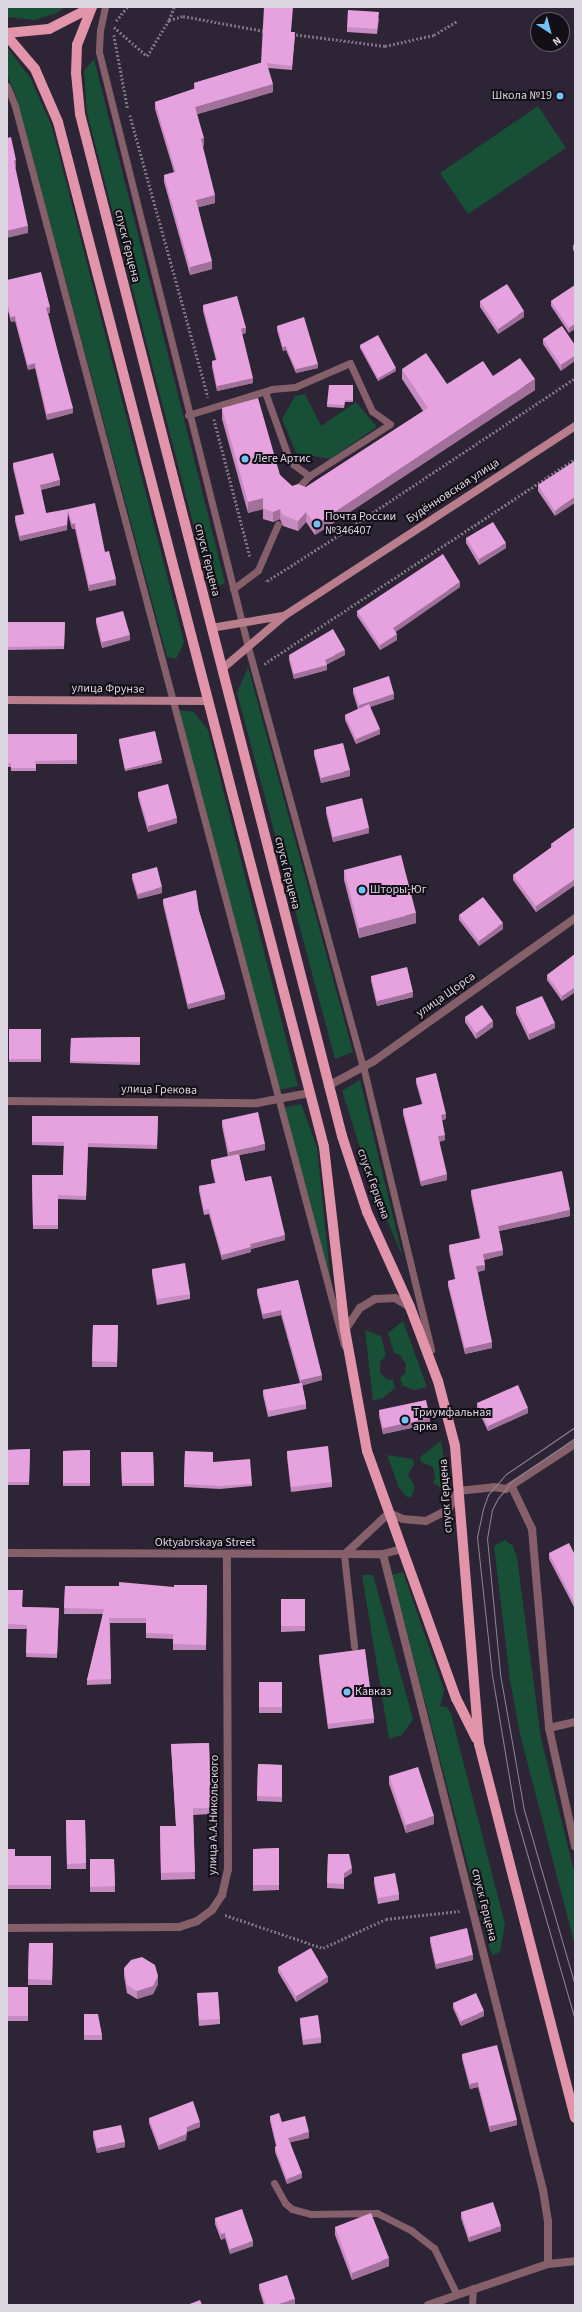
<!DOCTYPE html>
<html>
<head>
<meta charset="utf-8">
<style>
	body { margin:0 }
	#map { position:relative; width:582px; height:2312px; overflow:hidden; background:#2d2435; font-family:"Source Sans 3",sans-serif }
	div>[style] { position:absolute }
	.green>* { inset:0; background:#174f37 }
	.path>* { height:2.5px; margin-top:-1.25px; transform-origin:0; background:repeating-linear-gradient(90deg,#7b7382 0 2px,transparent 0 4px) }
	.lane>* { height:7px; margin:-3.5px; padding:0 3.5px; transform-origin:3.5px; border-radius:3.5px; background:#855f69 }
	.street>* { height:8px; margin:-4px; padding:0 4px; transform-origin:4px; border-radius:4px; background:#855f69 }
	.secondary>* { height:8px; margin:-4px; padding:0 4px; transform-origin:4px; border-radius:4px; background:#b97d8e }
	.primary>* { height:10px; margin:-5px; padding:0 5px; transform-origin:5px; border-radius:5px; background:#e295aa }
	.tram>* { height:1px; margin:-0.5px; padding:0 0.5px; transform-origin:0.5px; border-radius:0.5px; background:#8e8795 }
	.wall>* { inset:0; background:#c68bc0 }
	.shaded-wall>* { inset:0; background:#a1719c }
	.building>* { inset:0; background:#e6a2df }
	.dots>* { width:11px; height:11px; translate:-50% -50%; box-sizing:border-box; border:2px solid #130f17; border-radius:50% }
	span { translate:-50% -50%; white-space:nowrap; text-align:center; line-height:1.15; -webkit-text-stroke:4px #130f17; paint-order:stroke }
	.poi-label { font-size:12px; color:#dcd6e1 }
	.right { translate:-100% -50%; text-align:right }
	.left { translate:0 -50%; text-align:left }
	.street-label { font-size:12px; color:#dcd6e1 }
	.frame { position:absolute; inset:0; border:8px solid #dcd6e1; pointer-events:none }
	.north { position:absolute; left:530px; top:12px; width:40px; height:40px; box-sizing:border-box; background:#130f17; border:1px solid #635f68; border-radius:50%; rotate:144deg; font-size:11px; font-weight:700; line-height:16px; text-align:center; color:#dcd6e1 }
	.north::after { content:''; display:block; margin:auto; width:14px; height:18px; background:#73c1f6; clip-path:polygon(50% 0,100% 100%,50% 72%,0 100%) }
</style>
</head>
<body>
<div id="map">
	<div class="green">
		<i style="clip-path:polygon(7px 7px,65px 7px,57px 13px,34px 20px,7px 17px)"></i>
		<i style="clip-path:polygon(7px 47px,31px 79px,52px 127px,184px 642px,176px 659px,167px 657px,16px 96px,7px 74px)"></i>
		<i style="clip-path:polygon(94px 59px,225px 583px,210px 589px,87px 113px,84px 71px)"></i>
		<i style="clip-path:polygon(538px 106px,566px 148px,468px 214px,440px 173px)"></i>
		<i style="clip-path:polygon(305px 394px,321px 426px,356px 402px,377px 427px,330px 459px,296px 453px,282px 419px,295px 396px)"></i>
		<i style="clip-path:polygon(248px 667px,353px 1052px,335px 1059px,237px 693px)"></i>
		<i style="clip-path:polygon(178px 710px,194px 712px,208px 730px,298px 1086px,279px 1090px)"></i>
		<i style="clip-path:polygon(360px 1080px,403px 1258px,370px 1179px,342px 1091px)"></i>
		<i style="clip-path:polygon(301px 1104px,317px 1147px,331px 1284px,282px 1108px)"></i>
		<i style="clip-path:polygon(403px 1321px,427px 1387px,415px 1390px,403px 1386px,400px 1378px,405px 1373px,406px 1364px,400px 1355px,394px 1353px,388px 1333px)"></i>
		<i style="clip-path:polygon(365px 1330px,381px 1336px,386px 1355px,380px 1362px,380px 1372px,386px 1379px,393px 1380px,395px 1388px,383px 1398px,373px 1401px)"></i>
		<i style="clip-path:polygon(441px 1441px,447px 1477px,441px 1487px,433px 1483px,435px 1477px,433px 1467px,421px 1462px,420px 1457px)"></i>
		<i style="clip-path:polygon(387px 1455px,413px 1459px,414px 1464px,408px 1475px,415px 1487px,411px 1498px,407px 1497px,399px 1488px)"></i>
		<i style="clip-path:polygon(505px 1540px,513px 1546px,517px 1558px,541px 1738px,575px 1875px,575px 1946px,520px 1734px,510px 1680px,494px 1546px)"></i>
		<i style="clip-path:polygon(403px 1572px,444px 1690px,440px 1706px,447px 1707px,451px 1714px,505px 1924px,500px 1952px,493px 1955px,489px 1947px,392px 1575px)"></i>
		<i style="clip-path:polygon(362px 1575px,373px 1575px,413px 1719px,402px 1735px,389px 1739px)"></i>
	</div>
	<div class="path">
		<i style="left:169px;top:20px;width:14px;rotate:-69deg"></i>
		<i style="left:116px;top:21px;width:18px;rotate:-52deg"></i>
		<i style="left:114px;top:27px;width:44px;rotate:41.3deg"></i>
		<i style="left:147px;top:56px;width:42px;rotate:-58.6deg"></i>
		<i style="left:169px;top:20px;width:15px;rotate:-16deg"></i>
		<i style="left:183px;top:16px;width:83px;rotate:10.4deg"></i>
		<i style="left:292px;top:34px;width:94px;rotate:7.4deg"></i>
		<i style="left:385px;top:46px;width:50px;rotate:-12.7deg"></i>
		<i style="left:434px;top:35px;width:27px;rotate:-31deg"></i>
		<i style="left:114px;top:35px;width:76px;rotate:79.4deg"></i>
		<i style="left:130px;top:115px;width:293px;rotate:74.5deg"></i>
		<i style="left:214px;top:419px;width:142px;rotate:75.3deg"></i>
		<i style="left:266px;top:580px;width:1px;rotate:45deg"></i>
		<i style="left:267px;top:581px;width:85px;rotate:-32.6deg"></i>
		<i style="left:339px;top:535px;width:283px;rotate:-33.6deg"></i>
		<i style="left:264px;top:664px;width:372px;rotate:-33.4deg"></i>
		<i style="left:225px;top:1915px;width:103px;rotate:18.6deg"></i>
		<i style="left:323px;top:1948px;width:69px;rotate:-24.7deg"></i>
		<i style="left:386px;top:1919px;width:74px;rotate:-6.2deg"></i>
	</div>
	<div class="lane">
		<i style="left:105px;top:7px;width:24px;rotate:102deg"></i>
		<i style="left:100px;top:30px;width:22px;rotate:93deg"></i>
		<i style="left:99px;top:52px;width:613px;rotate:75.94deg"></i>
		<i style="left:248px;top:647px;width:434px;rotate:74.7deg"></i>
		<i style="left:363px;top:1066px;width:292px;rotate:76.5deg"></i>
		<i style="left:7px;top:86px;width:22px;rotate:68deg"></i>
		<i style="left:15px;top:106px;width:1282px;rotate:75.13deg"></i>
		<i style="left:265px;top:392px;width:74px;rotate:70.3deg"></i>
		<i style="left:290px;top:462px;width:24px;rotate:36deg"></i>
		<i style="left:188px;top:415px;width:88px;rotate:-17.2deg"></i>
		<i style="left:272px;top:389px;width:23px;rotate:-5deg"></i>
		<i style="left:295px;top:387px;width:60px;rotate:-23.6deg"></i>
		<i style="left:350px;top:363px;width:53px;rotate:65.4deg"></i>
		<i style="left:372px;top:411px;width:22px;rotate:36deg"></i>
		<i style="left:390px;top:424px;width:96px;rotate:147.3deg"></i>
		<i style="left:309px;top:476px;width:21px;rotate:133deg"></i>
		<i style="left:233px;top:589px;width:31px;rotate:-37deg"></i>
		<i style="left:258px;top:570px;width:50px;rotate:-66.5deg"></i>
		<i style="left:344px;top:1555px;width:92px;rotate:83.7deg"></i>
		<i style="left:274px;top:2183px;width:23px;rotate:61deg"></i>
		<i style="left:285px;top:2203px;width:9px;rotate:41deg"></i>
		<i style="left:292px;top:2209px;width:20px;rotate:15deg"></i>
		<i style="left:311px;top:2214px;width:66px;rotate:-0.9deg"></i>
		<i style="left:377px;top:2213px;width:39px;rotate:27deg"></i>
		<i style="left:412px;top:2231px;width:28px;rotate:38deg"></i>
		<i style="left:434px;top:2248px;width:50px;rotate:63.9deg"></i>
		<i style="left:472px;top:2305px;width:17px;rotate:-87deg"></i>
	</div>
	<div class="street">
		<i style="left:328px;top:1086px;width:52px;rotate:-28.5deg"></i>
		<i style="left:374px;top:1061px;width:247px;rotate:-35.4deg"></i>
		<i style="left:7px;top:1101px;width:250px;rotate:0.5deg"></i>
		<i style="left:257px;top:1103px;width:53px;rotate:-10.9deg"></i>
		<i style="left:345px;top:1330px;width:27px;rotate:-56deg"></i>
		<i style="left:360px;top:1308px;width:17px;rotate:-31deg"></i>
		<i style="left:375px;top:1299px;width:20px;rotate:-3deg"></i>
		<i style="left:395px;top:1298px;width:17px;rotate:31deg"></i>
		<i style="left:512px;top:1487px;width:47px;rotate:64.5deg"></i>
		<i style="left:532px;top:1529px;width:200px;rotate:85.1deg"></i>
		<i style="left:549px;top:1728px;width:121px;rotate:77.6deg"></i>
		<i style="left:7px;top:1553px;width:376px;rotate:0.2deg"></i>
		<i style="left:383px;top:1554px;width:20px;rotate:-15deg"></i>
		<i style="left:383px;top:1554px;width:656px;rotate:75.88deg"></i>
		<i style="left:543px;top:2190px;width:31px;rotate:81deg"></i>
		<i style="left:548px;top:2221px;width:43px;rotate:90deg"></i>
		<i style="left:344px;top:1555px;width:62px;rotate:-43deg"></i>
		<i style="left:389px;top:1513px;width:15px;rotate:23deg"></i>
		<i style="left:403px;top:1519px;width:23px;rotate:5deg"></i>
		<i style="left:426px;top:1521px;width:25px;rotate:-27deg"></i>
		<i style="left:448px;top:1510px;width:21px;rotate:-62deg"></i>
		<i style="left:458px;top:1491px;width:36px;rotate:-6deg"></i>
		<i style="left:494px;top:1487px;width:12px;rotate:9deg"></i>
		<i style="left:506px;top:1489px;width:82px;rotate:-33.1deg"></i>
		<i style="left:549px;top:1728px;width:27px;rotate:-13deg"></i>
		<i style="left:7px;top:1928px;width:172px;rotate:-0.3deg"></i>
		<i style="left:179px;top:1927px;width:19px;rotate:-18deg"></i>
		<i style="left:197px;top:1921px;width:19px;rotate:-36deg"></i>
		<i style="left:212px;top:1910px;width:18px;rotate:-56deg"></i>
		<i style="left:222px;top:1895px;width:27px;rotate:-77deg"></i>
		<i style="left:228px;top:1869px;width:314px;rotate:-90.2deg"></i>
		<i style="left:428px;top:2305px;width:127px;rotate:-18.9deg"></i>
		<i style="left:548px;top:2264px;width:27px;rotate:-6deg"></i>
	</div>
	<div class="secondary">
		<i style="left:211px;top:628px;width:73px;rotate:-9.5deg"></i>
		<i style="left:222px;top:669px;width:82px;rotate:-40.5deg"></i>
		<i style="left:284px;top:616px;width:348px;rotate:-33.1deg"></i>
		<i style="left:7px;top:700px;width:201px;rotate:0.3deg"></i>
	</div>
	<div class="primary">
		<i style="left:92px;top:7px;width:41px;rotate:111.5deg"></i>
		<i style="left:77px;top:45px;width:28px;rotate:92deg"></i>
		<i style="left:76px;top:73px;width:41px;rotate:84.4deg"></i>
		<i style="left:80px;top:114px;width:1055px;rotate:75.62deg"></i>
		<i style="left:342px;top:1136px;width:80px;rotate:71.8deg"></i>
		<i style="left:367px;top:1212px;width:104px;rotate:65.6deg"></i>
		<i style="left:410px;top:1307px;width:79px;rotate:69.3deg"></i>
		<i style="left:438px;top:1381px;width:67px;rotate:75.3deg"></i>
		<i style="left:455px;top:1446px;width:299px;rotate:85.4deg"></i>
		<i style="left:479px;top:1744px;width:386px;rotate:75.6deg"></i>
		<i style="left:7px;top:33px;width:42px;rotate:-5.4deg"></i>
		<i style="left:49px;top:29px;width:48px;rotate:-27.1deg"></i>
		<i style="left:7px;top:36px;width:43px;rotate:49.7deg"></i>
		<i style="left:35px;top:69px;width:58px;rotate:66.5deg"></i>
		<i style="left:58px;top:122px;width:1059px;rotate:75.45deg"></i>
		<i style="left:324px;top:1147px;width:184px;rotate:83.5deg"></i>
		<i style="left:345px;top:1330px;width:123px;rotate:79.7deg"></i>
		<i style="left:367px;top:1451px;width:263px;rotate:70.2deg"></i>
		<i style="left:456px;top:1698px;width:45px;rotate:63.4deg"></i>
	</div>
	<div class="tram">
		<i style="left:575px;top:1427px;width:83px;rotate:145.7deg"></i>
		<i style="left:506px;top:1474px;width:28px;rotate:131deg"></i>
		<i style="left:488px;top:1495px;width:15px;rotate:110deg"></i>
		<i style="left:483px;top:1509px;width:29px;rotate:102deg"></i>
		<i style="left:477px;top:1537px;width:139px;rotate:83.8deg"></i>
		<i style="left:492px;top:1675px;width:139px;rotate:80.5deg"></i>
		<i style="left:515px;top:1812px;width:216px;rotate:73.9deg"></i>
		<i style="left:575px;top:1438px;width:76px;rotate:145.7deg"></i>
		<i style="left:512px;top:1481px;width:22px;rotate:129deg"></i>
		<i style="left:498px;top:1498px;width:13px;rotate:117deg"></i>
		<i style="left:492px;top:1510px;width:28px;rotate:100deg"></i>
		<i style="left:487px;top:1538px;width:137px;rotate:84.5deg"></i>
		<i style="left:500px;top:1674px;width:138px;rotate:80deg"></i>
		<i style="left:524px;top:1810px;width:183px;rotate:73.8deg"></i>
	</div>
	<div class="wall">
		<i style="clip-path:polygon(379px 18px,377px 34px,347px 32px,347px 27px)"></i>
		<i style="clip-path:polygon(291px 32px,295px 36px,292px 70px,268px 68px,273px 92px,197px 114px,204px 146px,202px 146px,215px 203px,198px 207px,212px 269px,190px 275px,164px 182px,164px 175px,174px 172px,155px 109px,155px 102px,194px 89px,194px 83px,261px 63px)"></i>
		<i style="clip-path:polygon(575px 244px,575px 253px,573px 250px,573px 245px)"></i>
		<i style="clip-path:polygon(7px 280px,50px 313px,48px 313px,73px 413px,47px 420px,35px 368px,28px 370px,15px 321px,11px 322px,7px 307px)"></i>
		<i style="clip-path:polygon(575px 285px,569px 333px,551px 306px,551px 301px)"></i>
		<i style="clip-path:polygon(480px 301px,524px 317px,498px 334px,480px 307px)"></i>
		<i style="clip-path:polygon(203px 305px,246px 333px,242px 334px,253px 383px,217px 391px,212px 367px,212px 361px,216px 360px,203px 311px)"></i>
		<i style="clip-path:polygon(277px 326px,318px 368px,296px 373px,286px 350px,283px 351px,277px 330px)"></i>
		<i style="clip-path:polygon(562px 326px,561px 371px,543px 344px,543px 339px)"></i>
		<i style="clip-path:polygon(360px 345px,396px 371px,378px 381px,360px 348px)"></i>
		<i style="clip-path:polygon(402px 369px,447px 384px,493px 376px,535px 390px,315px 535px,306px 522px,298px 531px,283px 526px,280px 519px,273px 522px,263px 519px,263px 509px,248px 513px,222px 419px,222px 408px,280px 475px,292px 486px,306px 487px,423px 411px,402px 379px)"></i>
		<i style="clip-path:polygon(353px 385px,353px 402px,345px 402px,344px 408px,327px 407px,327px 404px)"></i>
		<i style="clip-path:polygon(575px 461px,555px 516px,538px 491px,538px 485px)"></i>
		<i style="clip-path:polygon(13px 463px,60px 485px,41px 490px,46px 513px,67px 530px,20px 541px,15px 521px,15px 516px,24px 514px,13px 468px)"></i>
		<i style="clip-path:polygon(68px 509px,105px 552px,116px 585px,89px 591px,75px 529px,72px 529px,68px 514px)"></i>
		<i style="clip-path:polygon(466px 538px,506px 548px,479px 565px,466px 543px)"></i>
		<i style="clip-path:polygon(460px 587px,395px 632px,397px 640px,380px 650px,357px 616px,357px 611px)"></i>
		<i style="clip-path:polygon(96px 618px,130px 640px,102px 648px,96px 623px)"></i>
		<i style="clip-path:polygon(7px 622px,65px 622px,64px 649px,7px 650px)"></i>
		<i style="clip-path:polygon(289px 655px,345px 655px,327px 664px,327px 670px,294px 679px,289px 660px)"></i>
		<i style="clip-path:polygon(353px 688px,394px 699px,370px 707px,380px 734px,356px 744px,345px 720px,345px 715px,358px 709px,353px 693px)"></i>
		<i style="clip-path:polygon(7px 734px,77px 734px,77px 764px,36px 764px,36px 771px,11px 771px,11px 767px,7px 767px)"></i>
		<i style="clip-path:polygon(119px 739px,162px 763px,125px 771px,119px 742px)"></i>
		<i style="clip-path:polygon(314px 750px,350px 776px,321px 783px,314px 755px)"></i>
		<i style="clip-path:polygon(138px 792px,177px 823px,148px 832px,138px 797px)"></i>
		<i style="clip-path:polygon(326px 807px,369px 833px,333px 842px,326px 813px)"></i>
		<i style="clip-path:polygon(575px 827px,575px 885px,536px 912px,513px 880px,513px 875px,551px 848px,551px 844px)"></i>
		<i style="clip-path:polygon(344px 870px,416px 923px,359px 938px,344px 880px)"></i>
		<i style="clip-path:polygon(132px 874px,162px 893px,138px 899px,132px 879px)"></i>
		<i style="clip-path:polygon(163px 899px,199px 911px,225px 999px,188px 1009px,163px 904px)"></i>
		<i style="clip-path:polygon(459px 915px,503px 929px,479px 946px,459px 920px)"></i>
		<i style="clip-path:polygon(575px 954px,575px 992px,562px 1001px,547px 980px,547px 975px)"></i>
		<i style="clip-path:polygon(371px 976px,413px 997px,377px 1006px,371px 981px)"></i>
		<i style="clip-path:polygon(516px 1007px,555px 1028px,529px 1040px,516px 1013px)"></i>
		<i style="clip-path:polygon(465px 1017px,493px 1027px,476px 1039px,465px 1022px)"></i>
		<i style="clip-path:polygon(9px 1029px,41px 1029px,41px 1062px,9px 1062px)"></i>
		<i style="clip-path:polygon(140px 1037px,140px 1065px,70px 1063px,71px 1038px)"></i>
		<i style="clip-path:polygon(416px 1078px,446px 1119px,442px 1120px,445px 1140px,439px 1142px,447px 1180px,421px 1186px,403px 1114px,403px 1109px,422px 1104px,416px 1083px)"></i>
		<i style="clip-path:polygon(32px 1116px,158px 1116px,157px 1149px,88px 1147px,86px 1200px,58px 1199px,58px 1229px,33px 1229px,32px 1175px,63px 1175px,64px 1146px,32px 1145px)"></i>
		<i style="clip-path:polygon(222px 1120px,265px 1150px,239px 1155px,245px 1181px,285px 1240px,251px 1249px,251px 1252px,222px 1260px,209px 1214px,204px 1215px,199px 1191px,199px 1186px,215px 1183px,211px 1165px,211px 1160px,228px 1156px,222px 1126px)"></i>
		<i style="clip-path:polygon(471px 1190px,570px 1216px,499px 1231px,503px 1255px,484px 1260px,485px 1270px,478px 1272px,492px 1348px,465px 1354px,448px 1286px,448px 1281px,455px 1279px,449px 1251px,449px 1245px,480px 1239px,471px 1195px)"></i>
		<i style="clip-path:polygon(152px 1269px,190px 1294px,190px 1299px,157px 1305px,152px 1274px)"></i>
		<i style="clip-path:polygon(298px 1280px,322px 1380px,302px 1385px,306px 1404px,306px 1409px,268px 1417px,263px 1395px,263px 1390px,300px 1383px,281px 1315px,263px 1319px,257px 1294px,257px 1289px)"></i>
		<i style="clip-path:polygon(93px 1325px,118px 1325px,117px 1367px,92px 1367px)"></i>
		<i style="clip-path:polygon(477px 1403px,528px 1413px,488px 1431px,477px 1408px)"></i>
		<i style="clip-path:polygon(379px 1410px,430px 1424px,383px 1434px,379px 1416px)"></i>
		<i style="clip-path:polygon(30px 1449px,29px 1485px,7px 1485px,7px 1450px)"></i>
		<i style="clip-path:polygon(90px 1450px,90px 1486px,63px 1486px,63px 1451px)"></i>
		<i style="clip-path:polygon(185px 1451px,213px 1462px,252px 1484px,252px 1486px,220px 1489px,184px 1487px)"></i>
		<i style="clip-path:polygon(287px 1451px,332px 1482px,332px 1487px,291px 1492px,287px 1457px)"></i>
		<i style="clip-path:polygon(121px 1452px,153px 1452px,154px 1486px,122px 1486px)"></i>
		<i style="clip-path:polygon(549px 1553px,575px 1555px,575px 1609px,549px 1559px)"></i>
		<i style="clip-path:polygon(207px 1585px,206px 1650px,173px 1650px,173px 1639px,146px 1638px,146px 1623px,110px 1623px,111px 1684px,87px 1685px,87px 1680px,103px 1614px,64px 1614px,65px 1586px,174px 1587px)"></i>
		<i style="clip-path:polygon(7px 1590px,23px 1607px,59px 1608px,57px 1658px,26px 1657px,27px 1629px,7px 1629px)"></i>
		<i style="clip-path:polygon(281px 1599px,305px 1599px,305px 1631px,281px 1632px)"></i>
		<i style="clip-path:polygon(319px 1655px,374px 1718px,374px 1723px,328px 1729px,319px 1661px)"></i>
		<i style="clip-path:polygon(259px 1682px,282px 1682px,282px 1713px,259px 1713px)"></i>
		<i style="clip-path:polygon(209px 1743px,211px 1814px,193px 1815px,195px 1879px,161px 1880px,160px 1826px,176px 1826px,171px 1744px)"></i>
		<i style="clip-path:polygon(258px 1764px,282px 1765px,282px 1802px,257px 1801px)"></i>
		<i style="clip-path:polygon(389px 1776px,434px 1824px,406px 1833px,389px 1784px)"></i>
		<i style="clip-path:polygon(66px 1820px,85px 1820px,86px 1869px,67px 1869px)"></i>
		<i style="clip-path:polygon(279px 1848px,279px 1890px,253px 1891px,253px 1849px)"></i>
		<i style="clip-path:polygon(7px 1849px,15px 1856px,51px 1856px,51px 1889px,7px 1889px)"></i>
		<i style="clip-path:polygon(328px 1854px,352px 1873px,344px 1878px,344px 1889px,327px 1888px)"></i>
		<i style="clip-path:polygon(90px 1859px,114px 1859px,115px 1892px,90px 1892px)"></i>
		<i style="clip-path:polygon(374px 1877px,399px 1894px,399px 1900px,378px 1904px,374px 1883px)"></i>
		<i style="clip-path:polygon(430px 1937px,473px 1960px,436px 1969px,430px 1942px)"></i>
		<i style="clip-path:polygon(29px 1943px,53px 1943px,52px 1985px,28px 1985px)"></i>
		<i style="clip-path:polygon(278px 1967px,328px 1982px,296px 2002px,278px 1972px)"></i>
		<i style="clip-path:polygon(124px 1968px,158px 1984px,153px 1994px,137px 1999px,127px 1993px,124px 1976px)"></i>
		<i style="clip-path:polygon(7px 1987px,28px 1987px,28px 2021px,7px 2021px)"></i>
		<i style="clip-path:polygon(197px 1993px,220px 2019px,220px 2024px,199px 2026px)"></i>
		<i style="clip-path:polygon(453px 2003px,484px 2016px,461px 2026px,453px 2008px)"></i>
		<i style="clip-path:polygon(84px 2014px,102px 2035px,102px 2040px,84px 2040px)"></i>
		<i style="clip-path:polygon(300px 2018px,321px 2037px,321px 2043px,303px 2045px,300px 2023px)"></i>
		<i style="clip-path:polygon(462px 2054px,517px 2125px,490px 2132px,478px 2087px,470px 2089px,462px 2059px)"></i>
		<i style="clip-path:polygon(270px 2116px,282px 2122px,309px 2138px,290px 2142px,302px 2178px,287px 2184px,275px 2152px,275px 2147px,276px 2146px,270px 2121px)"></i>
		<i style="clip-path:polygon(149px 2118px,200px 2127px,187px 2132px,186px 2140px,159px 2150px,149px 2123px)"></i>
		<i style="clip-path:polygon(93px 2131px,125px 2147px,97px 2153px,93px 2137px)"></i>
		<i style="clip-path:polygon(461px 2212px,501px 2231px,469px 2242px,461px 2218px)"></i>
		<i style="clip-path:polygon(215px 2218px,253px 2246px,230px 2254px,225px 2238px,221px 2240px,215px 2224px)"></i>
		<i style="clip-path:polygon(335px 2227px,389px 2266px,352px 2280px,335px 2235px)"></i>
		<i style="clip-path:polygon(259px 2284px,295px 2304px,292px 2305px,264px 2305px,259px 2289px)"></i>
	</div>
	<div class="shaded-wall">
		<i style="clip-path:polygon(273px 84px,273px 92px,195px 115px,195px 107px)"></i>
		<i style="clip-path:polygon(204px 138px,204px 146px,201px 147px,201px 139px)"></i>
		<i style="clip-path:polygon(16px 160px,16px 167px,14px 168px,14px 161px)"></i>
		<i style="clip-path:polygon(215px 195px,215px 203px,196px 208px,196px 200px)"></i>
		<i style="clip-path:polygon(28px 226px,28px 233px,7px 238px,7px 231px)"></i>
		<i style="clip-path:polygon(212px 261px,212px 269px,190px 275px,190px 267px)"></i>
		<i style="clip-path:polygon(50px 307px,50px 313px,46px 314px,46px 308px)"></i>
		<i style="clip-path:polygon(524px 311px,524px 317px,498px 334px,498px 329px)"></i>
		<i style="clip-path:polygon(15px 316px,15px 321px,11px 322px,11px 317px)"></i>
		<i style="clip-path:polygon(575px 324px,575px 329px,569px 333px,569px 328px)"></i>
		<i style="clip-path:polygon(246px 328px,246px 333px,241px 334px,241px 329px)"></i>
		<i style="clip-path:polygon(286px 346px,286px 350px,283px 351px,283px 347px)"></i>
		<i style="clip-path:polygon(575px 356px,575px 361px,561px 371px,561px 365px)"></i>
		<i style="clip-path:polygon(35px 363px,35px 368px,28px 370px,28px 365px)"></i>
		<i style="clip-path:polygon(318px 364px,318px 368px,296px 373px,296px 369px)"></i>
		<i style="clip-path:polygon(396px 368px,396px 371px,378px 381px,378px 378px)"></i>
		<i style="clip-path:polygon(253px 378px,253px 383px,217px 391px,217px 386px)"></i>
		<i style="clip-path:polygon(535px 379px,535px 390px,315px 535px,315px 525px)"></i>
		<i style="clip-path:polygon(73px 408px,73px 413px,47px 420px,47px 414px)"></i>
		<i style="clip-path:polygon(60px 480px,60px 485px,40px 490px,40px 485px)"></i>
		<i style="clip-path:polygon(575px 497px,575px 503px,555px 516px,555px 511px)"></i>
		<i style="clip-path:polygon(263px 498px,263px 509px,248px 513px,248px 502px)"></i>
		<i style="clip-path:polygon(68px 509px,67px 530px,20px 541px,20px 536px)"></i>
		<i style="clip-path:polygon(280px 509px,280px 519px,273px 522px,273px 512px)"></i>
		<i style="clip-path:polygon(306px 512px,306px 522px,298px 531px,298px 521px)"></i>
		<i style="clip-path:polygon(75px 523px,75px 529px,72px 529px,72px 524px)"></i>
		<i style="clip-path:polygon(506px 543px,506px 548px,479px 565px,479px 559px)"></i>
		<i style="clip-path:polygon(116px 579px,116px 585px,89px 591px,89px 585px)"></i>
		<i style="clip-path:polygon(460px 582px,460px 587px,393px 634px,393px 628px)"></i>
		<i style="clip-path:polygon(397px 634px,397px 640px,380px 650px,380px 645px)"></i>
		<i style="clip-path:polygon(130px 635px,130px 640px,102px 648px,102px 642px)"></i>
		<i style="clip-path:polygon(345px 650px,345px 655px,326px 665px,327px 665px,327px 670px,294px 679px,294px 674px,325px 660px)"></i>
		<i style="clip-path:polygon(394px 694px,394px 699px,359px 710px,359px 705px)"></i>
		<i style="clip-path:polygon(380px 729px,380px 734px,356px 744px,356px 739px)"></i>
		<i style="clip-path:polygon(162px 760px,162px 763px,125px 771px,125px 769px)"></i>
		<i style="clip-path:polygon(350px 770px,350px 776px,321px 783px,321px 778px)"></i>
		<i style="clip-path:polygon(177px 818px,177px 823px,148px 832px,148px 826px)"></i>
		<i style="clip-path:polygon(369px 828px,369px 833px,333px 842px,333px 837px)"></i>
		<i style="clip-path:polygon(575px 879px,575px 885px,536px 912px,536px 906px)"></i>
		<i style="clip-path:polygon(162px 887px,162px 893px,138px 899px,138px 894px)"></i>
		<i style="clip-path:polygon(416px 913px,416px 923px,359px 938px,359px 928px)"></i>
		<i style="clip-path:polygon(503px 923px,503px 929px,479px 946px,479px 941px)"></i>
		<i style="clip-path:polygon(575px 987px,575px 992px,562px 1001px,562px 996px)"></i>
		<i style="clip-path:polygon(413px 992px,413px 997px,377px 1006px,377px 1001px)"></i>
		<i style="clip-path:polygon(225px 994px,225px 999px,188px 1009px,188px 1004px)"></i>
		<i style="clip-path:polygon(493px 1021px,493px 1027px,476px 1039px,476px 1033px)"></i>
		<i style="clip-path:polygon(555px 1023px,555px 1028px,529px 1040px,529px 1034px)"></i>
		<i style="clip-path:polygon(446px 1114px,446px 1119px,441px 1121px,441px 1115px)"></i>
		<i style="clip-path:polygon(445px 1135px,445px 1140px,438px 1142px,438px 1136px)"></i>
		<i style="clip-path:polygon(265px 1144px,265px 1150px,229px 1157px,229px 1152px)"></i>
		<i style="clip-path:polygon(447px 1174px,447px 1180px,421px 1186px,421px 1181px)"></i>
		<i style="clip-path:polygon(570px 1210px,570px 1216px,498px 1231px,498px 1226px)"></i>
		<i style="clip-path:polygon(285px 1235px,285px 1240px,251px 1249px,251px 1252px,222px 1260px,222px 1255px,250px 1244px)"></i>
		<i style="clip-path:polygon(503px 1250px,503px 1255px,483px 1260px,483px 1254px)"></i>
		<i style="clip-path:polygon(485px 1265px,485px 1270px,476px 1272px,476px 1266px)"></i>
		<i style="clip-path:polygon(281px 1310px,281px 1315px,263px 1319px,263px 1314px)"></i>
		<i style="clip-path:polygon(492px 1342px,492px 1348px,465px 1354px,465px 1348px)"></i>
		<i style="clip-path:polygon(322px 1375px,322px 1380px,301px 1386px,301px 1380px)"></i>
		<i style="clip-path:polygon(528px 1408px,528px 1413px,488px 1431px,488px 1426px)"></i>
		<i style="clip-path:polygon(430px 1418px,430px 1424px,383px 1434px,383px 1428px)"></i>
		<i style="clip-path:polygon(434px 1816px,434px 1824px,406px 1833px,406px 1825px)"></i>
		<i style="clip-path:polygon(352px 1868px,352px 1873px,344px 1878px,344px 1873px)"></i>
		<i style="clip-path:polygon(473px 1955px,473px 1960px,436px 1969px,436px 1964px)"></i>
		<i style="clip-path:polygon(158px 1976px,158px 1984px,153px 1994px,137px 1999px,137px 1991px)"></i>
		<i style="clip-path:polygon(328px 1977px,328px 1982px,296px 2002px,296px 1996px)"></i>
		<i style="clip-path:polygon(484px 2011px,484px 2016px,461px 2026px,461px 2021px)"></i>
		<i style="clip-path:polygon(478px 2082px,478px 2087px,470px 2089px,470px 2084px)"></i>
		<i style="clip-path:polygon(517px 2120px,517px 2125px,490px 2132px,490px 2126px)"></i>
		<i style="clip-path:polygon(200px 2122px,200px 2127px,187px 2132px,187px 2127px)"></i>
		<i style="clip-path:polygon(309px 2132px,309px 2138px,288px 2143px,288px 2138px)"></i>
		<i style="clip-path:polygon(186px 2134px,186px 2140px,159px 2150px,159px 2145px)"></i>
		<i style="clip-path:polygon(125px 2142px,125px 2147px,97px 2153px,97px 2148px)"></i>
		<i style="clip-path:polygon(302px 2173px,302px 2178px,287px 2184px,287px 2179px)"></i>
		<i style="clip-path:polygon(501px 2226px,501px 2231px,469px 2242px,469px 2237px)"></i>
		<i style="clip-path:polygon(225px 2233px,225px 2238px,221px 2240px,221px 2234px)"></i>
		<i style="clip-path:polygon(253px 2241px,253px 2246px,230px 2254px,230px 2249px)"></i>
		<i style="clip-path:polygon(389px 2258px,389px 2266px,352px 2280px,352px 2273px)"></i>
		<i style="clip-path:polygon(295px 2299px,295px 2304px,292px 2305px,275px 2305px)"></i>
	</div>
	<div class="building">
		<i style="clip-path:polygon(264px 7px,293px 7px,291px 32px,295px 32px,292px 66px,267px 63px,266px 61px,261px 63px)"></i>
		<i style="clip-path:polygon(348px 10px,379px 12px,377px 29px,347px 27px)"></i>
		<i style="clip-path:polygon(266px 61px,273px 84px,195px 107px,204px 138px,201px 139px,215px 195px,196px 200px,212px 261px,190px 267px,164px 175px,176px 172px,155px 102px,196px 88px,194px 83px)"></i>
		<i style="clip-path:polygon(11px 137px,16px 160px,14px 161px,28px 226px,7px 231px,7px 138px)"></i>
		<i style="clip-path:polygon(41px 272px,50px 307px,46px 308px,73px 408px,47px 414px,35px 363px,28px 365px,15px 316px,11px 317px,7px 301px,7px 280px)"></i>
		<i style="clip-path:polygon(507px 284px,524px 311px,498px 329px,480px 301px)"></i>
		<i style="clip-path:polygon(575px 285px,575px 324px,569px 328px,551px 301px)"></i>
		<i style="clip-path:polygon(237px 296px,246px 328px,241px 329px,253px 378px,217px 386px,212px 361px,217px 360px,203px 305px)"></i>
		<i style="clip-path:polygon(304px 317px,318px 364px,296px 369px,286px 346px,283px 347px,277px 326px)"></i>
		<i style="clip-path:polygon(562px 326px,575px 345px,575px 356px,561px 365px,543px 339px)"></i>
		<i style="clip-path:polygon(378px 335px,396px 368px,378px 378px,360px 345px)"></i>
		<i style="clip-path:polygon(426px 353px,447px 384px,483px 361px,493px 376px,520px 358px,535px 379px,315px 525px,306px 512px,298px 521px,283px 515px,280px 509px,273px 512px,263px 508px,263px 498px,248px 502px,222px 408px,258px 398px,280px 475px,292px 486px,298px 484px,306px 487px,428px 408px,402px 369px)"></i>
		<i style="clip-path:polygon(329px 385px,353px 385px,353px 400px,345px 400px,344px 405px,327px 404px)"></i>
		<i style="clip-path:polygon(53px 453px,60px 480px,40px 485px,46px 513px,68px 509px,67px 525px,20px 536px,15px 516px,25px 514px,13px 463px)"></i>
		<i style="clip-path:polygon(575px 461px,575px 497px,555px 511px,538px 485px)"></i>
		<i style="clip-path:polygon(95px 503px,105px 552px,109px 551px,116px 579px,89px 585px,75px 523px,72px 524px,68px 509px)"></i>
		<i style="clip-path:polygon(493px 522px,506px 543px,479px 559px,466px 538px)"></i>
		<i style="clip-path:polygon(443px 554px,460px 582px,393px 628px,397px 634px,380px 645px,357px 611px)"></i>
		<i style="clip-path:polygon(123px 611px,130px 635px,102px 642px,96px 618px)"></i>
		<i style="clip-path:polygon(7px 622px,65px 622px,64px 646px,7px 647px)"></i>
		<i style="clip-path:polygon(333px 629px,345px 650px,325px 660px,327px 665px,294px 674px,289px 655px)"></i>
		<i style="clip-path:polygon(389px 676px,394px 694px,359px 705px,353px 688px)"></i>
		<i style="clip-path:polygon(369px 704px,380px 729px,356px 739px,345px 715px)"></i>
		<i style="clip-path:polygon(155px 731px,162px 760px,125px 769px,119px 739px)"></i>
		<i style="clip-path:polygon(7px 734px,77px 734px,77px 760px,35px 761px,36px 768px,11px 768px,11px 763px,7px 764px)"></i>
		<i style="clip-path:polygon(343px 743px,350px 770px,321px 778px,314px 750px)"></i>
		<i style="clip-path:polygon(168px 784px,177px 818px,148px 826px,138px 792px)"></i>
		<i style="clip-path:polygon(362px 798px,369px 828px,333px 837px,326px 807px)"></i>
		<i style="clip-path:polygon(575px 827px,575px 879px,536px 906px,513px 875px,553px 846px,551px 844px)"></i>
		<i style="clip-path:polygon(401px 855px,416px 913px,359px 928px,344px 870px)"></i>
		<i style="clip-path:polygon(157px 867px,162px 887px,138px 894px,132px 874px)"></i>
		<i style="clip-path:polygon(196px 890px,199px 911px,225px 994px,188px 1004px,163px 899px)"></i>
		<i style="clip-path:polygon(483px 897px,503px 923px,479px 941px,459px 915px)"></i>
		<i style="clip-path:polygon(575px 954px,575px 987px,562px 996px,547px 975px)"></i>
		<i style="clip-path:polygon(407px 967px,413px 992px,377px 1001px,371px 976px)"></i>
		<i style="clip-path:polygon(542px 996px,555px 1023px,529px 1034px,516px 1007px)"></i>
		<i style="clip-path:polygon(482px 1005px,493px 1021px,476px 1033px,465px 1017px)"></i>
		<i style="clip-path:polygon(9px 1029px,41px 1029px,41px 1059px,9px 1059px)"></i>
		<i style="clip-path:polygon(140px 1037px,140px 1062px,70px 1061px,71px 1038px)"></i>
		<i style="clip-path:polygon(436px 1073px,446px 1114px,441px 1115px,445px 1135px,438px 1136px,447px 1174px,421px 1181px,403px 1109px,423px 1104px,416px 1078px)"></i>
		<i style="clip-path:polygon(258px 1112px,265px 1144px,229px 1152px,222px 1120px)"></i>
		<i style="clip-path:polygon(32px 1116px,158px 1116px,157px 1145px,88px 1143px,86px 1196px,58px 1195px,58px 1225px,33px 1225px,32px 1175px,63px 1175px,64px 1142px,32px 1142px)"></i>
		<i style="clip-path:polygon(239px 1154px,245px 1181px,271px 1176px,285px 1235px,250px 1244px,251px 1247px,222px 1255px,209px 1209px,204px 1210px,199px 1186px,216px 1183px,211px 1160px)"></i>
		<i style="clip-path:polygon(562px 1171px,570px 1210px,498px 1226px,503px 1250px,483px 1254px,485px 1265px,476px 1266px,492px 1342px,465px 1348px,448px 1281px,456px 1279px,449px 1245px,481px 1238px,471px 1190px)"></i>
		<i style="clip-path:polygon(185px 1263px,190px 1294px,157px 1299px,152px 1269px)"></i>
		<i style="clip-path:polygon(298px 1280px,322px 1375px,301px 1380px,281px 1310px,263px 1314px,257px 1289px)"></i>
		<i style="clip-path:polygon(93px 1325px,118px 1325px,117px 1362px,92px 1361px)"></i>
		<i style="clip-path:polygon(302px 1383px,306px 1404px,268px 1411px,263px 1390px)"></i>
		<i style="clip-path:polygon(518px 1385px,528px 1408px,488px 1426px,477px 1403px)"></i>
		<i style="clip-path:polygon(426px 1400px,430px 1418px,383px 1428px,379px 1410px)"></i>
		<i style="clip-path:polygon(328px 1446px,332px 1482px,291px 1487px,287px 1451px)"></i>
		<i style="clip-path:polygon(30px 1449px,29px 1482px,7px 1482px,7px 1450px)"></i>
		<i style="clip-path:polygon(90px 1450px,90px 1483px,63px 1483px,63px 1451px)"></i>
		<i style="clip-path:polygon(185px 1451px,213px 1452px,213px 1462px,250px 1459px,252px 1484px,220px 1486px,184px 1484px)"></i>
		<i style="clip-path:polygon(121px 1452px,153px 1452px,154px 1483px,122px 1483px)"></i>
		<i style="clip-path:polygon(569px 1543px,575px 1555px,575px 1604px,549px 1553px)"></i>
		<i style="clip-path:polygon(119px 1582px,174px 1587px,174px 1585px,207px 1585px,206px 1645px,173px 1644px,173px 1634px,146px 1633px,146px 1618px,109px 1618px,111px 1679px,87px 1680px,104px 1609px,64px 1608px,65px 1586px,119px 1586px)"></i>
		<i style="clip-path:polygon(7px 1590px,23px 1590px,22px 1607px,59px 1608px,57px 1654px,26px 1653px,27px 1625px,7px 1624px)"></i>
		<i style="clip-path:polygon(281px 1599px,305px 1599px,305px 1626px,281px 1626px)"></i>
		<i style="clip-path:polygon(365px 1649px,374px 1718px,328px 1724px,319px 1655px)"></i>
		<i style="clip-path:polygon(259px 1682px,282px 1682px,282px 1707px,259px 1707px)"></i>
		<i style="clip-path:polygon(209px 1743px,211px 1808px,193px 1808px,195px 1872px,161px 1873px,160px 1826px,176px 1826px,171px 1744px)"></i>
		<i style="clip-path:polygon(258px 1764px,282px 1765px,282px 1797px,257px 1796px)"></i>
		<i style="clip-path:polygon(418px 1767px,434px 1816px,406px 1825px,389px 1776px)"></i>
		<i style="clip-path:polygon(66px 1820px,85px 1820px,86px 1863px,67px 1864px)"></i>
		<i style="clip-path:polygon(279px 1848px,279px 1885px,253px 1885px,253px 1849px)"></i>
		<i style="clip-path:polygon(7px 1849px,15px 1849px,15px 1856px,51px 1856px,51px 1885px,7px 1885px)"></i>
		<i style="clip-path:polygon(328px 1854px,349px 1854px,352px 1868px,344px 1873px,344px 1884px,327px 1883px)"></i>
		<i style="clip-path:polygon(90px 1859px,114px 1859px,115px 1886px,90px 1887px)"></i>
		<i style="clip-path:polygon(395px 1873px,399px 1894px,378px 1898px,374px 1877px)"></i>
		<i style="clip-path:polygon(467px 1928px,473px 1955px,436px 1964px,430px 1937px)"></i>
		<i style="clip-path:polygon(29px 1943px,53px 1943px,52px 1980px,28px 1979px)"></i>
		<i style="clip-path:polygon(311px 1948px,328px 1977px,296px 1996px,278px 1967px)"></i>
		<i style="clip-path:polygon(142px 1957px,155px 1965px,158px 1976px,153px 1986px,137px 1991px,127px 1985px,124px 1968px,131px 1960px)"></i>
		<i style="clip-path:polygon(7px 1987px,28px 1987px,28px 2016px,7px 2016px)"></i>
		<i style="clip-path:polygon(218px 1992px,220px 2019px,199px 2020px,197px 1993px)"></i>
		<i style="clip-path:polygon(476px 1993px,484px 2011px,461px 2021px,453px 2003px)"></i>
		<i style="clip-path:polygon(84px 2014px,98px 2014px,102px 2035px,84px 2035px)"></i>
		<i style="clip-path:polygon(318px 2015px,321px 2037px,303px 2040px,300px 2018px)"></i>
		<i style="clip-path:polygon(497px 2045px,517px 2120px,490px 2126px,478px 2082px,470px 2084px,462px 2054px)"></i>
		<i style="clip-path:polygon(193px 2101px,200px 2122px,187px 2127px,186px 2134px,159px 2145px,149px 2118px)"></i>
		<i style="clip-path:polygon(279px 2113px,282px 2122px,305px 2116px,309px 2132px,288px 2138px,302px 2173px,287px 2179px,275px 2147px,277px 2146px,270px 2116px)"></i>
		<i style="clip-path:polygon(121px 2125px,125px 2142px,97px 2148px,93px 2131px)"></i>
		<i style="clip-path:polygon(493px 2202px,501px 2226px,469px 2237px,461px 2212px)"></i>
		<i style="clip-path:polygon(242px 2209px,253px 2241px,230px 2249px,225px 2233px,221px 2234px,215px 2218px)"></i>
		<i style="clip-path:polygon(371px 2213px,389px 2258px,352px 2273px,335px 2227px)"></i>
		<i style="clip-path:polygon(287px 2275px,295px 2299px,275px 2305px,266px 2305px,259px 2284px)"></i>
		<i style="clip-path:polygon(200px 2300px,202px 2305px,187px 2305px)"></i>
	</div>
	<div class="dots">
		<i style="left:560px;top:96px;background:#73c1f6"></i>
		<i style="left:245px;top:459px;background:#73c1f6"></i>
		<i style="left:317px;top:524px;background:#73c1f6"></i>
		<i style="left:362px;top:890px;background:#73c1f6"></i>
		<i style="left:405px;top:1420px;background:#73c1f6"></i>
		<i style="left:347px;top:1692px;background:#73c1f6"></i>
	</div>
	<div class="poi-label">
		<span class="right" style="left:552px;top:96px">Школа №19</span>
		<span class="left" style="left:254px;top:459px">Леге Артис</span>
		<span class="left" style="left:325px;top:524px">Почта России<br>№346407</span>
		<span class="left" style="left:370px;top:890px">Шторы-Юг</span>
		<span class="left" style="left:413px;top:1420px">Триумфальная<br>арка</span>
		<span class="left" style="left:355px;top:1692px">Кавказ</span>
	</div>
	<div class="street-label">
		<span style="left:127px;top:246px;rotate:76deg">спуск Герцена</span>
		<span style="left:453px;top:491px;rotate:-33deg">Будённовская улица</span>
		<span style="left:207px;top:560px;rotate:76deg">спуск Герцена</span>
		<span style="left:108px;top:689px;rotate:1deg">улица Фрунзе</span>
		<span style="left:287px;top:873px;rotate:76deg">спуск Герцена</span>
		<span style="left:446px;top:995px;rotate:-35deg">улица Щорса</span>
		<span style="left:159px;top:1090px;rotate:1deg">улица Грекова</span>
		<span style="left:373px;top:1184px;rotate:70deg">спуск Герцена</span>
		<span style="left:446px;top:1496px;rotate:-94deg">спуск Герцена</span>
		<span style="left:205px;top:1543px">Oktyabrskaya Street</span>
		<span style="left:214px;top:1815px;rotate:-89deg">улица А.А.Никольского</span>
		<span style="left:484px;top:1905px;rotate:76deg">спуск Герцена</span>
	</div>
	<div class="frame"></div>
	<div class="north">N</div>
</div>
</body>
</html>
